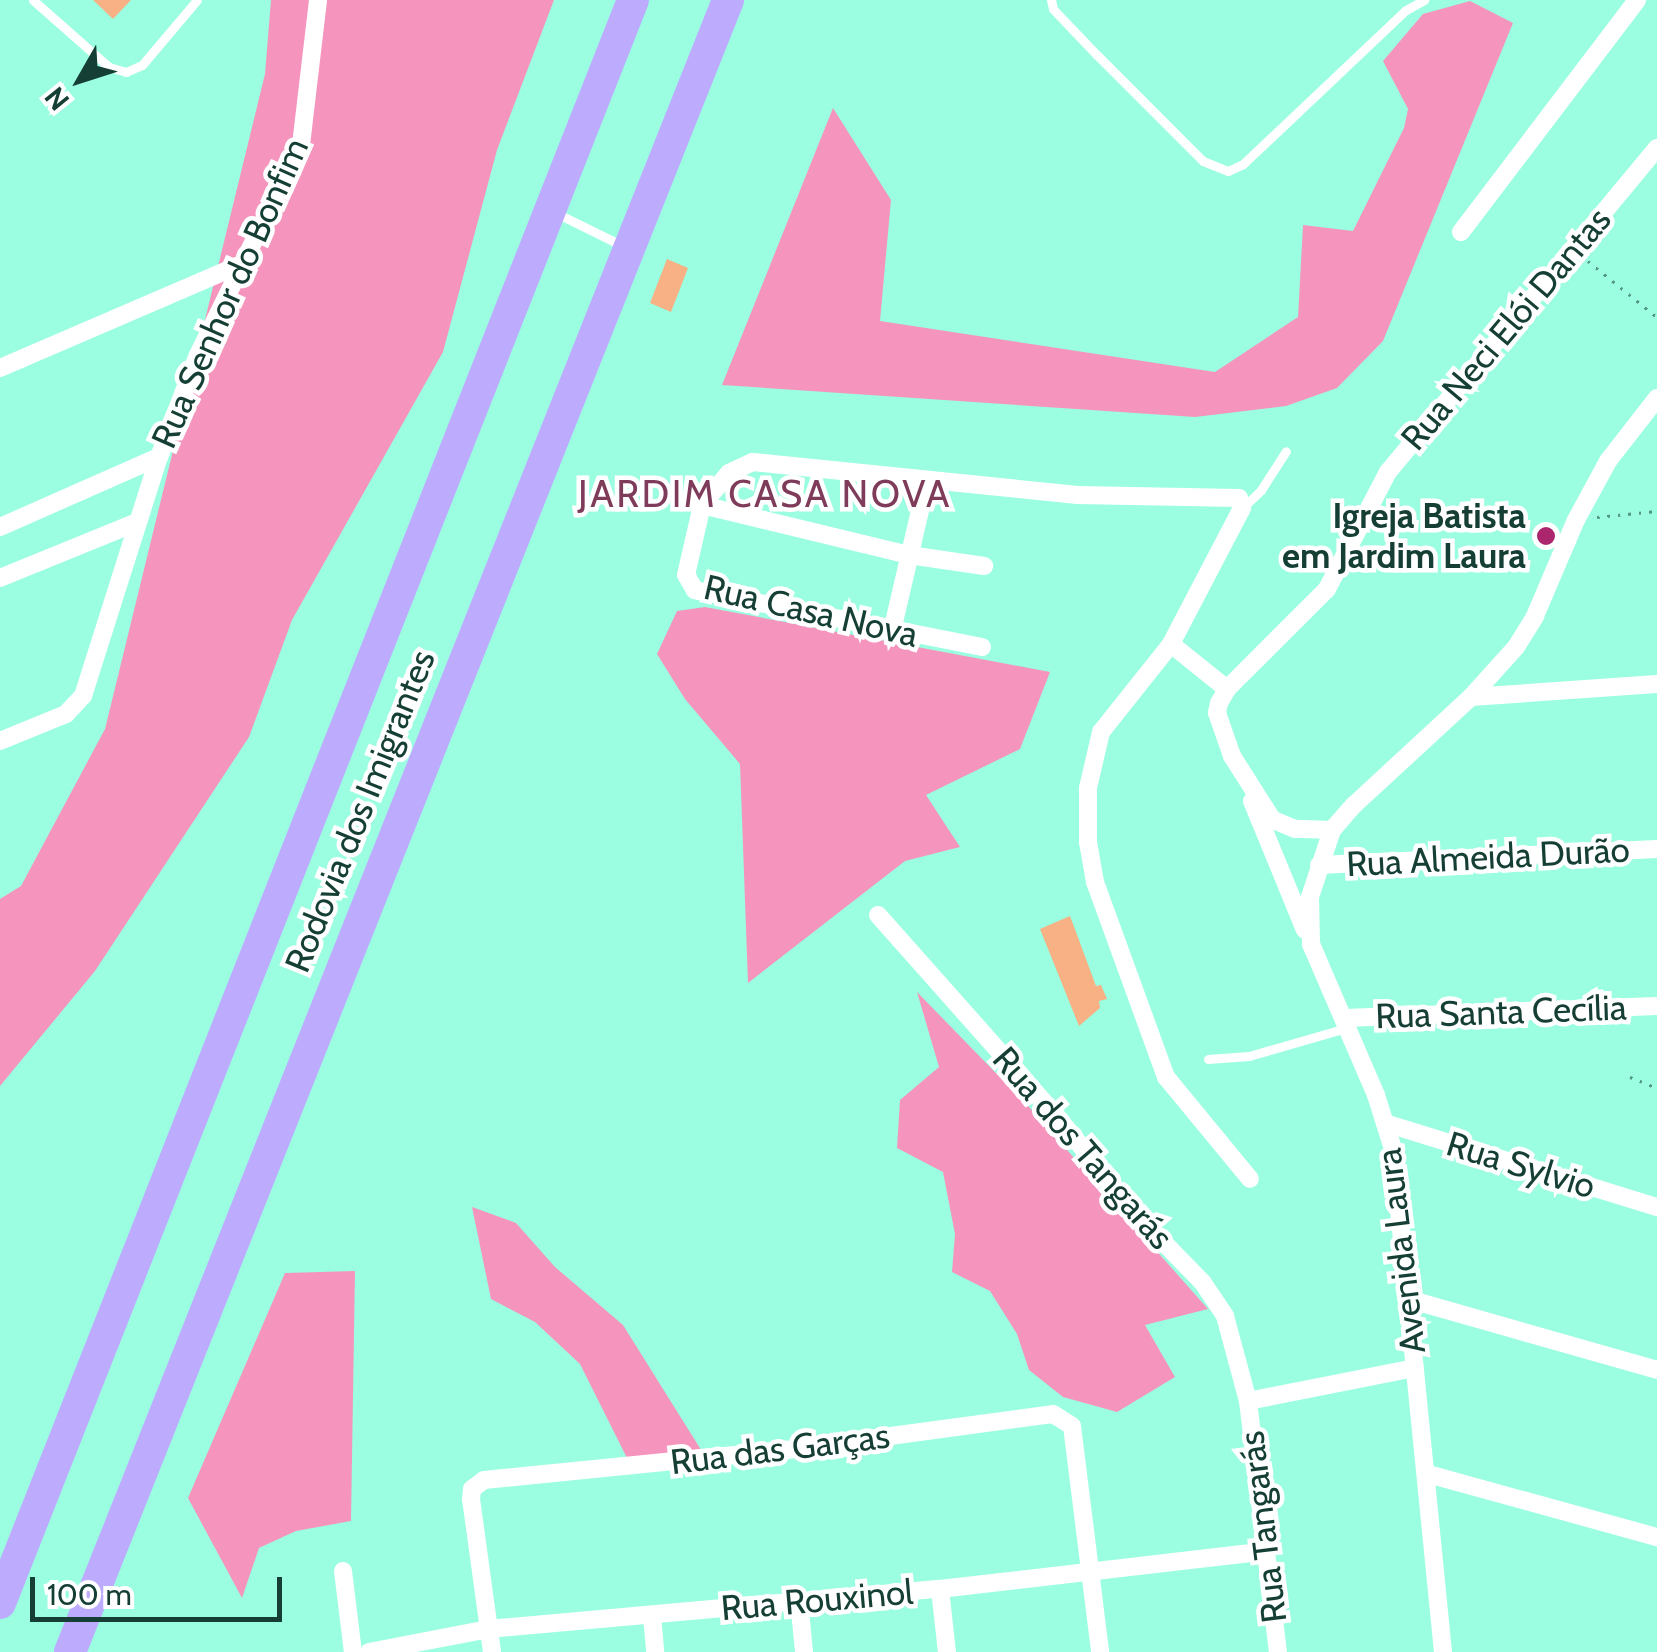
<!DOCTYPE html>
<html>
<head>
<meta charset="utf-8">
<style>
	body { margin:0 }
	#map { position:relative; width:1657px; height:1652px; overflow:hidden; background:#9bfee1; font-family:Cabin,sans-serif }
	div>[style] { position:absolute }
	.green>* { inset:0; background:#f595be }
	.building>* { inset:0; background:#f7b184 }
	.path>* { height:2.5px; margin-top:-1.25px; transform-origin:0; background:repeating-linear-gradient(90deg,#539784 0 2.5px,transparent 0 10.5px) }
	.lane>* { height:9px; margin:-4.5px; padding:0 4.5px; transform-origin:4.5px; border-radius:4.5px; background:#fff }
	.street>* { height:18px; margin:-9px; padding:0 9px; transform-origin:9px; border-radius:9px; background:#fff }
	.highway>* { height:32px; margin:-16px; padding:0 16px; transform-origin:16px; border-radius:16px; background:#bdacfe }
	.dots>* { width:28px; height:28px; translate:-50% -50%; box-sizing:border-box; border:5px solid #fff; border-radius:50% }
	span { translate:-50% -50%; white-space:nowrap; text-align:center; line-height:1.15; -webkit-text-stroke:9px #fff; paint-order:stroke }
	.street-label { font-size:35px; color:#153f34 }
	.poi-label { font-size:35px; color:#153f34; font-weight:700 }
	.right { translate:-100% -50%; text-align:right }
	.neighbourhood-label { font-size:38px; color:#7f3c5a; letter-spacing:2.5px }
	.north { position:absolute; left:30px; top:30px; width:100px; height:100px; -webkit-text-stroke:8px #fff; paint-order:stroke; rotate:231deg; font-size:28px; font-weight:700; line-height:40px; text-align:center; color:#153f34 }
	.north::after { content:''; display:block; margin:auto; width:35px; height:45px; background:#153f34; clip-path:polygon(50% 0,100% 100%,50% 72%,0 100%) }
	.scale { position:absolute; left:30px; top:1577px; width:252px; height:45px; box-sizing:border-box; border:5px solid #153f34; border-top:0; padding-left:12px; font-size:30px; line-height:35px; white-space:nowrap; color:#153f34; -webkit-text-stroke:8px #fff; paint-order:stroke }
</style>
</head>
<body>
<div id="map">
	<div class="green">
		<i style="clip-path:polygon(271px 0,554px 0,497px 150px,443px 352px,292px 620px,249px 737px,95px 971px,0 1086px,0 899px,21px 886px,105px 729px,265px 74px)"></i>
		<i style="clip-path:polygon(1470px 1px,1513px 23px,1383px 341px,1337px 388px,1286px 406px,1195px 417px,722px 385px,833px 108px,891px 200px,880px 321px,1215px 372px,1298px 317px,1303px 225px,1353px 231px,1404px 128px,1408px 109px,1383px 61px,1423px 14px)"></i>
		<i style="clip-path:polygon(705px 607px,1050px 672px,1020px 749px,926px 795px,960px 847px,905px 861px,748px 983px,740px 764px,685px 699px,657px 654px,677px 611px)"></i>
		<i style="clip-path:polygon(917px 992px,1029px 1107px,1208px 1309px,1145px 1325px,1175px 1377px,1117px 1412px,1063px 1397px,1029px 1370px,1017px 1334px,990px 1291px,952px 1272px,955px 1234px,943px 1172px,897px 1148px,900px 1100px,939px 1067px)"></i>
		<i style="clip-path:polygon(472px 1207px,516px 1223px,555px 1267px,623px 1325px,703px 1453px,630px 1464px,580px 1364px,535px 1322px,491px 1299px)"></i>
		<i style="clip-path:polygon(355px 1271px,351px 1521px,296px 1531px,259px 1548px,242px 1598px,188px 1498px,285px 1273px)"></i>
	</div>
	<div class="building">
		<i style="clip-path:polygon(93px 0,131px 0,113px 19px)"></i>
		<i style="clip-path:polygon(667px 259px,688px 268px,671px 312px,650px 303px)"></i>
		<i style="clip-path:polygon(1070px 916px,1096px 986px,1101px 985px,1107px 999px,1099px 1001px,1100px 1008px,1079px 1026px,1040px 929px)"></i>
	</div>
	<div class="path">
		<i style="left:1588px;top:261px;width:89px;rotate:39.1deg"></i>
		<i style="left:1597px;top:517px;width:60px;rotate:-5.7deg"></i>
		<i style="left:1630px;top:1077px;width:29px;rotate:22deg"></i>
	</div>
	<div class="lane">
		<i style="left:33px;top:0;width:101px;rotate:41.4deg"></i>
		<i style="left:109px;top:67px;width:18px;rotate:16deg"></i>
		<i style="left:126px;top:72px;width:17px;rotate:-24deg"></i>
		<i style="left:142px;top:65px;width:85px;rotate:-49.8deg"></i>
		<i style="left:1051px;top:0;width:9px;rotate:77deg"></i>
		<i style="left:1053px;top:9px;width:64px;rotate:46.3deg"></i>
		<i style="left:1097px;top:55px;width:150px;rotate:45deg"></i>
		<i style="left:1203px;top:161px;width:27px;rotate:22deg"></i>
		<i style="left:1228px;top:171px;width:17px;rotate:-25deg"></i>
		<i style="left:1243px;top:164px;width:224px;rotate:-43.4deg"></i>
		<i style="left:1406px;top:10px;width:21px;rotate:-29deg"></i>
		<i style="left:554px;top:212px;width:75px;rotate:26.2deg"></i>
		<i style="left:1242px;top:508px;width:26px;rotate:-43deg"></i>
		<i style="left:1261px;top:490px;width:46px;rotate:-57.3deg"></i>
		<i style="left:1208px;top:1059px;width:41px;rotate:-4.2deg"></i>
		<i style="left:1249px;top:1056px;width:101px;rotate:-16.1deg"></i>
	</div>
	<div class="street">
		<i style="left:1461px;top:232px;width:291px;rotate:-52.8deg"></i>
		<i style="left:0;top:368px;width:263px;rotate:-23.3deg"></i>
		<i style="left:702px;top:505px;width:213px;rotate:13.6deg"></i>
		<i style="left:909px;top:555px;width:76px;rotate:8.3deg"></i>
		<i style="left:0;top:527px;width:174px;rotate:-23.8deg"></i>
		<i style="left:0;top:578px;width:148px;rotate:-22.2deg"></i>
		<i style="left:892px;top:631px;width:155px;rotate:-76.9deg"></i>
		<i style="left:1171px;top:644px;width:72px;rotate:38.8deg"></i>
		<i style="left:982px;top:647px;width:293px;rotate:-168.8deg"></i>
		<i style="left:695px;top:590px;width:17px;rotate:-121deg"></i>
		<i style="left:686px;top:575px;width:72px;rotate:-77.1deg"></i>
		<i style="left:702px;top:505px;width:42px;rotate:-49.8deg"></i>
		<i style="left:729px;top:473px;width:26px;rotate:-25deg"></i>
		<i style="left:753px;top:462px;width:326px;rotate:5.8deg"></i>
		<i style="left:1077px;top:495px;width:162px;rotate:1.1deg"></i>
		<i style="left:1239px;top:498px;width:10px;rotate:73deg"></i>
		<i style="left:1242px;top:508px;width:153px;rotate:117.6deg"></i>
		<i style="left:1171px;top:644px;width:112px;rotate:128.5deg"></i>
		<i style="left:1101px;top:732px;width:57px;rotate:103.1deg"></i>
		<i style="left:1088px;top:788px;width:54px;rotate:90deg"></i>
		<i style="left:1088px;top:842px;width:41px;rotate:80.1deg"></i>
		<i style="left:1095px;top:882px;width:208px;rotate:70deg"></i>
		<i style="left:1166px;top:1077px;width:132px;rotate:50.5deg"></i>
		<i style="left:1471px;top:697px;width:186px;rotate:-4deg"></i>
		<i style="left:0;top:741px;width:71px;rotate:-22.2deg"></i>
		<i style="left:66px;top:714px;width:25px;rotate:-47deg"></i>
		<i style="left:83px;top:696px;width:251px;rotate:-72.4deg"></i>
		<i style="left:159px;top:457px;width:107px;rotate:-69.2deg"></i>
		<i style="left:197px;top:357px;width:236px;rotate:-63.9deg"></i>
		<i style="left:301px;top:145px;width:146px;rotate:-83.3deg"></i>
		<i style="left:1252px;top:801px;width:139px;rotate:67.7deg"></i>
		<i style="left:1332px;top:830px;width:37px;rotate:-178deg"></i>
		<i style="left:1295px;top:829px;width:25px;rotate:-157deg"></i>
		<i style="left:1272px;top:819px;width:75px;rotate:-122.4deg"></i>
		<i style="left:1232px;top:756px;width:46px;rotate:-109.2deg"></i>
		<i style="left:1217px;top:713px;width:10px;rotate:-79deg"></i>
		<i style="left:1219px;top:703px;width:16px;rotate:-60deg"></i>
		<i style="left:1227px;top:689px;width:141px;rotate:-45deg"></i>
		<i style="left:1327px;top:589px;width:132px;rotate:-62.5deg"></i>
		<i style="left:1388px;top:472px;width:421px;rotate:-50.3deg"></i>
		<i style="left:1319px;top:865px;width:338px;rotate:-2.7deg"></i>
		<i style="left:878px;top:915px;width:265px;rotate:48.4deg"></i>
		<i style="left:1054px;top:1113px;width:130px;rotate:50.9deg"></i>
		<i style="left:1136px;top:1214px;width:96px;rotate:45.8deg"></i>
		<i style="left:1203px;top:1283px;width:40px;rotate:56deg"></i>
		<i style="left:1225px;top:1316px;width:88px;rotate:74.9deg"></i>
		<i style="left:1248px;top:1401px;width:253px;rotate:83.2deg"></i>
		<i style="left:1345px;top:1018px;width:312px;rotate:-2.2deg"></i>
		<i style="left:1385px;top:1123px;width:285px;rotate:17.2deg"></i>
		<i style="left:1408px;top:1299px;width:259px;rotate:15.9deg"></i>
		<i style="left:1248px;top:1401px;width:170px;rotate:-11.2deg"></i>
		<i style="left:1428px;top:1474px;width:238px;rotate:15.4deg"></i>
		<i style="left:343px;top:1571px;width:82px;rotate:83deg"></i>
		<i style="left:940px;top:1589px;width:63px;rotate:83.7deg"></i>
		<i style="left:799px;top:1600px;width:52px;rotate:84.5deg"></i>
		<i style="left:652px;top:1615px;width:37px;rotate:85deg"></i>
		<i style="left:369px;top:1652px;width:121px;rotate:-10.9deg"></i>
		<i style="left:488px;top:1629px;width:454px;rotate:-5.1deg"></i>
		<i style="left:940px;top:1589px;width:328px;rotate:-6.6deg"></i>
		<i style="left:492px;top:1652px;width:154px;rotate:-97.8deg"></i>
		<i style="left:471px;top:1499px;width:10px;rotate:-84deg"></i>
		<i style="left:472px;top:1489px;width:15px;rotate:-37deg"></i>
		<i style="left:484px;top:1480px;width:304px;rotate:-5.7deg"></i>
		<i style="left:787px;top:1450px;width:268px;rotate:-7.7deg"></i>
		<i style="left:1053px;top:1414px;width:22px;rotate:32deg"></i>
		<i style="left:1072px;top:1426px;width:228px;rotate:82.9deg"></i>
		<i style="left:1443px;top:1652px;width:505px;rotate:-95.68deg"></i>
		<i style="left:1393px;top:1149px;width:57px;rotate:-107.5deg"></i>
		<i style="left:1376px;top:1095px;width:164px;rotate:-113.3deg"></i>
		<i style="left:1311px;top:944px;width:47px;rotate:-91.2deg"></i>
		<i style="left:1310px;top:897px;width:71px;rotate:-71.8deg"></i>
		<i style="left:1332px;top:830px;width:33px;rotate:-49deg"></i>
		<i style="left:1354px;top:805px;width:159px;rotate:-42.7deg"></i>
		<i style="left:1471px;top:697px;width:67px;rotate:-48deg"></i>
		<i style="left:1516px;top:647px;width:36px;rotate:-58deg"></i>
		<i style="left:1535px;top:616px;width:104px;rotate:-66.9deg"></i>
		<i style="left:1576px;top:520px;width:67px;rotate:-61.5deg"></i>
		<i style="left:1608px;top:461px;width:80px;rotate:-52.1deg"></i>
	</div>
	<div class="highway">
		<i style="left:0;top:1603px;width:1723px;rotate:-68.45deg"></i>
		<i style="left:70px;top:1652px;width:1778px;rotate:-68.28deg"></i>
	</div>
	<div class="dots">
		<i style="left:1546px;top:536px;background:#ac266e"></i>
	</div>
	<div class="street-label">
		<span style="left:230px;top:293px;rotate:-66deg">Rua Senhor do Bonfim</span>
		<span style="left:1506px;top:329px;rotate:-50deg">Rua Neci Elói Dantas</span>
		<span style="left:811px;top:611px;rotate:13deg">Rua Casa Nova</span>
		<span style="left:360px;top:811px;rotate:-68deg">Rodovia dos Imigrantes</span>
		<span style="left:1488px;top:857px;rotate:-3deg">Rua Almeida Durão</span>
		<span style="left:1501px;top:1012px;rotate:-2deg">Rua Santa Cecília</span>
		<span style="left:1083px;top:1148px;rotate:49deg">Rua dos Tangarás</span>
		<span style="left:1521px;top:1165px;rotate:17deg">Rua Sylvio</span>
		<span style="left:1401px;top:1251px;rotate:-97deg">Avenida Laura</span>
		<span style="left:780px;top:1449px;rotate:-7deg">Rua das Garças</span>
		<span style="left:1263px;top:1527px;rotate:-97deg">Rua Tangarás</span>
		<span style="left:817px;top:1600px;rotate:-5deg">Rua Rouxinol</span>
	</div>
	<div class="poi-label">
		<span class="right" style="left:1526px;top:536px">Igreja Batista<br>em Jardim Laura</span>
	</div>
	<div class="neighbourhood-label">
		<span style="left:765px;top:494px">JARDIM CASA NOVA</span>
	</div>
	<div class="north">N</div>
	<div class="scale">100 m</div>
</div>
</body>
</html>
